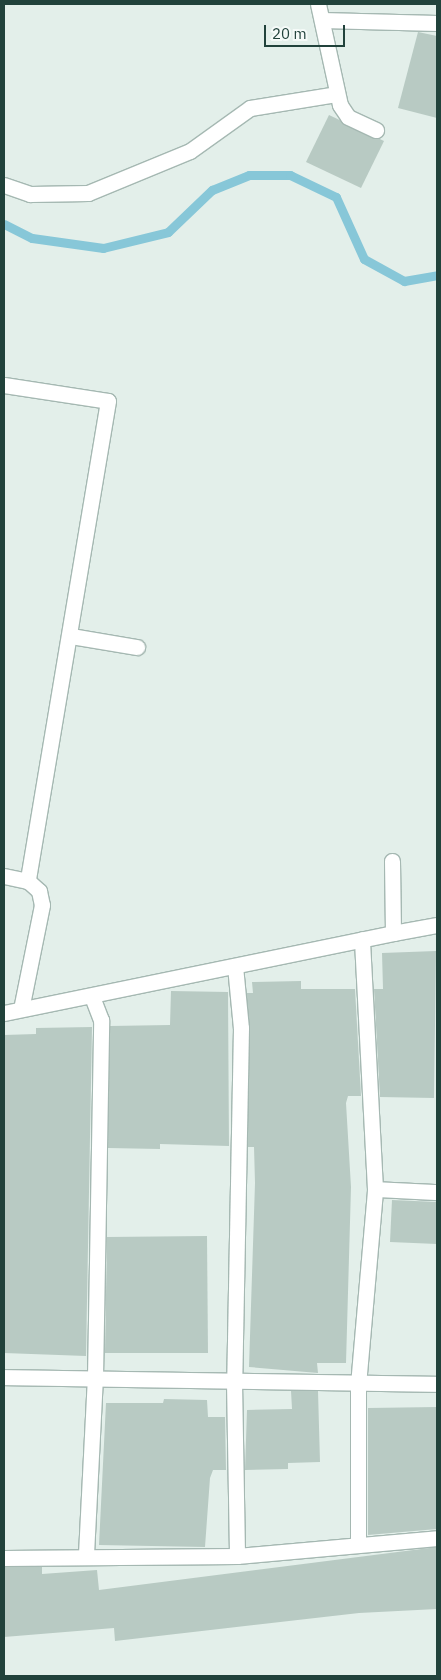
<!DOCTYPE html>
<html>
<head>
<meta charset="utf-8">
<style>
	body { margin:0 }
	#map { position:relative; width:441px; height:1680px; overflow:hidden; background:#e3efea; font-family:"IBM Plex Sans",sans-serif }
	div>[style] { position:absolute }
	.stream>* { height:9px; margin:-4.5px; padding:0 4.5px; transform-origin:4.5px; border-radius:4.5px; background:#87c7d8 }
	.building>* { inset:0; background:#b8cac3 }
	.roads { filter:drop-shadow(1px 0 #a5b8b2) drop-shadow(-1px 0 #a5b8b2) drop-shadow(0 1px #a5b8b2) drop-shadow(0 -1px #a5b8b2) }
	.minor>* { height:15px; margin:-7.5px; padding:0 7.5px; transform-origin:7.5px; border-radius:7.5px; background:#fff }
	span { translate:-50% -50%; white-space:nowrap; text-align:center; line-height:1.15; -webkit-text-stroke:4px #f5faf8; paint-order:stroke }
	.frame { position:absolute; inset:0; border:5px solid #21423b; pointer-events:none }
	.scale { position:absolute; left:264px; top:25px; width:81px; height:22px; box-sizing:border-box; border:2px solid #21423b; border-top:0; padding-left:6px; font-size:15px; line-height:18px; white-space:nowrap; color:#21423b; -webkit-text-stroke:4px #f5faf8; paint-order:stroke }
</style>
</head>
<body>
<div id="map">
	<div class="stream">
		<i style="left:4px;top:224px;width:31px;rotate:27deg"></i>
		<i style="left:32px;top:238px;width:72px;rotate:8deg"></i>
		<i style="left:103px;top:248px;width:67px;rotate:-13.8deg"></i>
		<i style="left:168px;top:232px;width:61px;rotate:-43.7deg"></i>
		<i style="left:212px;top:190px;width:40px;rotate:-22deg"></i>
		<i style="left:249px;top:175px;width:41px"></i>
		<i style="left:290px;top:175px;width:51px;rotate:25.6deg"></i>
		<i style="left:336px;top:197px;width:68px;rotate:65.7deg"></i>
		<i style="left:364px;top:259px;width:46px;rotate:28.8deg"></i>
		<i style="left:404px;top:281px;width:34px;rotate:-10deg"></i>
	</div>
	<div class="building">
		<i style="clip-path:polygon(418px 32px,437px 36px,437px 118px,398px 108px)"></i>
		<i style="clip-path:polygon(329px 115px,384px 141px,361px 188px,306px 162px)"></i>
		<i style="clip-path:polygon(436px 951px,434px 1098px,380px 1097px,374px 989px,383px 989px,382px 953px)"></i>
		<i style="clip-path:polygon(301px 981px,301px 989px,355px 989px,361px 1096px,348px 1096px,346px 1103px,351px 1187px,346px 1363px,317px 1363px,318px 1373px,249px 1367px,255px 1183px,254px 1147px,248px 1147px,247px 993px,253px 993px,252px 982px)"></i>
		<i style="clip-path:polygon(171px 991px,228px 992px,229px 1146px,160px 1144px,160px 1149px,108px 1148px,110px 1026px,170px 1025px)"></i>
		<i style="clip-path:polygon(92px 1027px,86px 1356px,4px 1353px,4px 1035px,36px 1034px,36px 1028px)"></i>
		<i style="clip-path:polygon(392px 1200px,437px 1202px,437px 1244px,390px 1242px)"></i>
		<i style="clip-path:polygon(207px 1236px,208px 1353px,105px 1353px,107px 1237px)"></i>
		<i style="clip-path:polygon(291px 1391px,318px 1391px,320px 1462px,288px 1463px,288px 1469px,245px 1470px,247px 1410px,292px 1409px)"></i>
		<i style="clip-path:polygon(164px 1399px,207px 1400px,208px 1417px,225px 1417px,226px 1470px,213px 1470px,210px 1478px,205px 1547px,99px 1545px,106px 1403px,163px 1403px)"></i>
		<i style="clip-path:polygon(437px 1407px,437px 1529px,368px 1535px,368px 1408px)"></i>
		<i style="clip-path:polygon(437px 1547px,437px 1609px,359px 1613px,115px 1641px,114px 1628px,4px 1637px,4px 1567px,42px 1567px,42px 1574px,97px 1570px,99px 1590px)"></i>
	</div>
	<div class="roads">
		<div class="minor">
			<i style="left:318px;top:4px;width:103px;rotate:77.7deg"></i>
			<i style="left:340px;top:105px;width:14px;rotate:56deg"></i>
			<i style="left:348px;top:117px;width:31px;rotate:25deg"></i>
			<i style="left:322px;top:20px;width:115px;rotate:1.5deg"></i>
			<i style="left:4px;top:185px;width:28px;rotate:19deg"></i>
			<i style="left:30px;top:194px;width:58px;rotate:-1deg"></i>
			<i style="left:88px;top:193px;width:110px;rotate:-22.4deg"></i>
			<i style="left:190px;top:151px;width:74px;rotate:-35.6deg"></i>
			<i style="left:250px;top:108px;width:87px;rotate:-9.2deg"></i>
			<i style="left:4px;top:385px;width:105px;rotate:8.7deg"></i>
			<i style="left:108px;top:401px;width:487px;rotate:99.5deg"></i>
			<i style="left:71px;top:636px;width:67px;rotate:9.5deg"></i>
			<i style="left:392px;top:861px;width:72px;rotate:89.2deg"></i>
			<i style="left:393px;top:933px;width:45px;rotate:-10.3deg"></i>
			<i style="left:4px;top:876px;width:25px;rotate:12deg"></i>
			<i style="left:28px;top:881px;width:15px;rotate:42deg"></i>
			<i style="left:39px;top:891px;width:14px;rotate:78deg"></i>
			<i style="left:42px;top:905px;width:106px;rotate:101.4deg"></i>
			<i style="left:235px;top:966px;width:62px;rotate:84.5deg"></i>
			<i style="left:241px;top:1028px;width:354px;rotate:91.1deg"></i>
			<i style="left:234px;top:1382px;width:174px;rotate:89deg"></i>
			<i style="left:4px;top:1013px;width:397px;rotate:-11.6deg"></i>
			<i style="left:375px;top:1189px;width:62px;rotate:2.8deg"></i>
			<i style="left:4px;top:1377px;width:433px;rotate:0.9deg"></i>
			<i style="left:358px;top:1545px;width:160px;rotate:-90deg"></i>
			<i style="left:358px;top:1385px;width:197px;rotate:-85deg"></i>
			<i style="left:375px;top:1189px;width:250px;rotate:-93deg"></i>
			<i style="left:86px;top:1554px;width:177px;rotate:-87.1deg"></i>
			<i style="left:95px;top:1377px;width:357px;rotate:-89deg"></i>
			<i style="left:101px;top:1020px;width:26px;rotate:-111deg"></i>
			<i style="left:4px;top:1558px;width:233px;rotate:-0.5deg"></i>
			<i style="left:237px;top:1556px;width:201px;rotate:-5.1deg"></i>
		</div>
	</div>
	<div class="frame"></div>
	<div class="scale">20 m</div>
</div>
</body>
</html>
